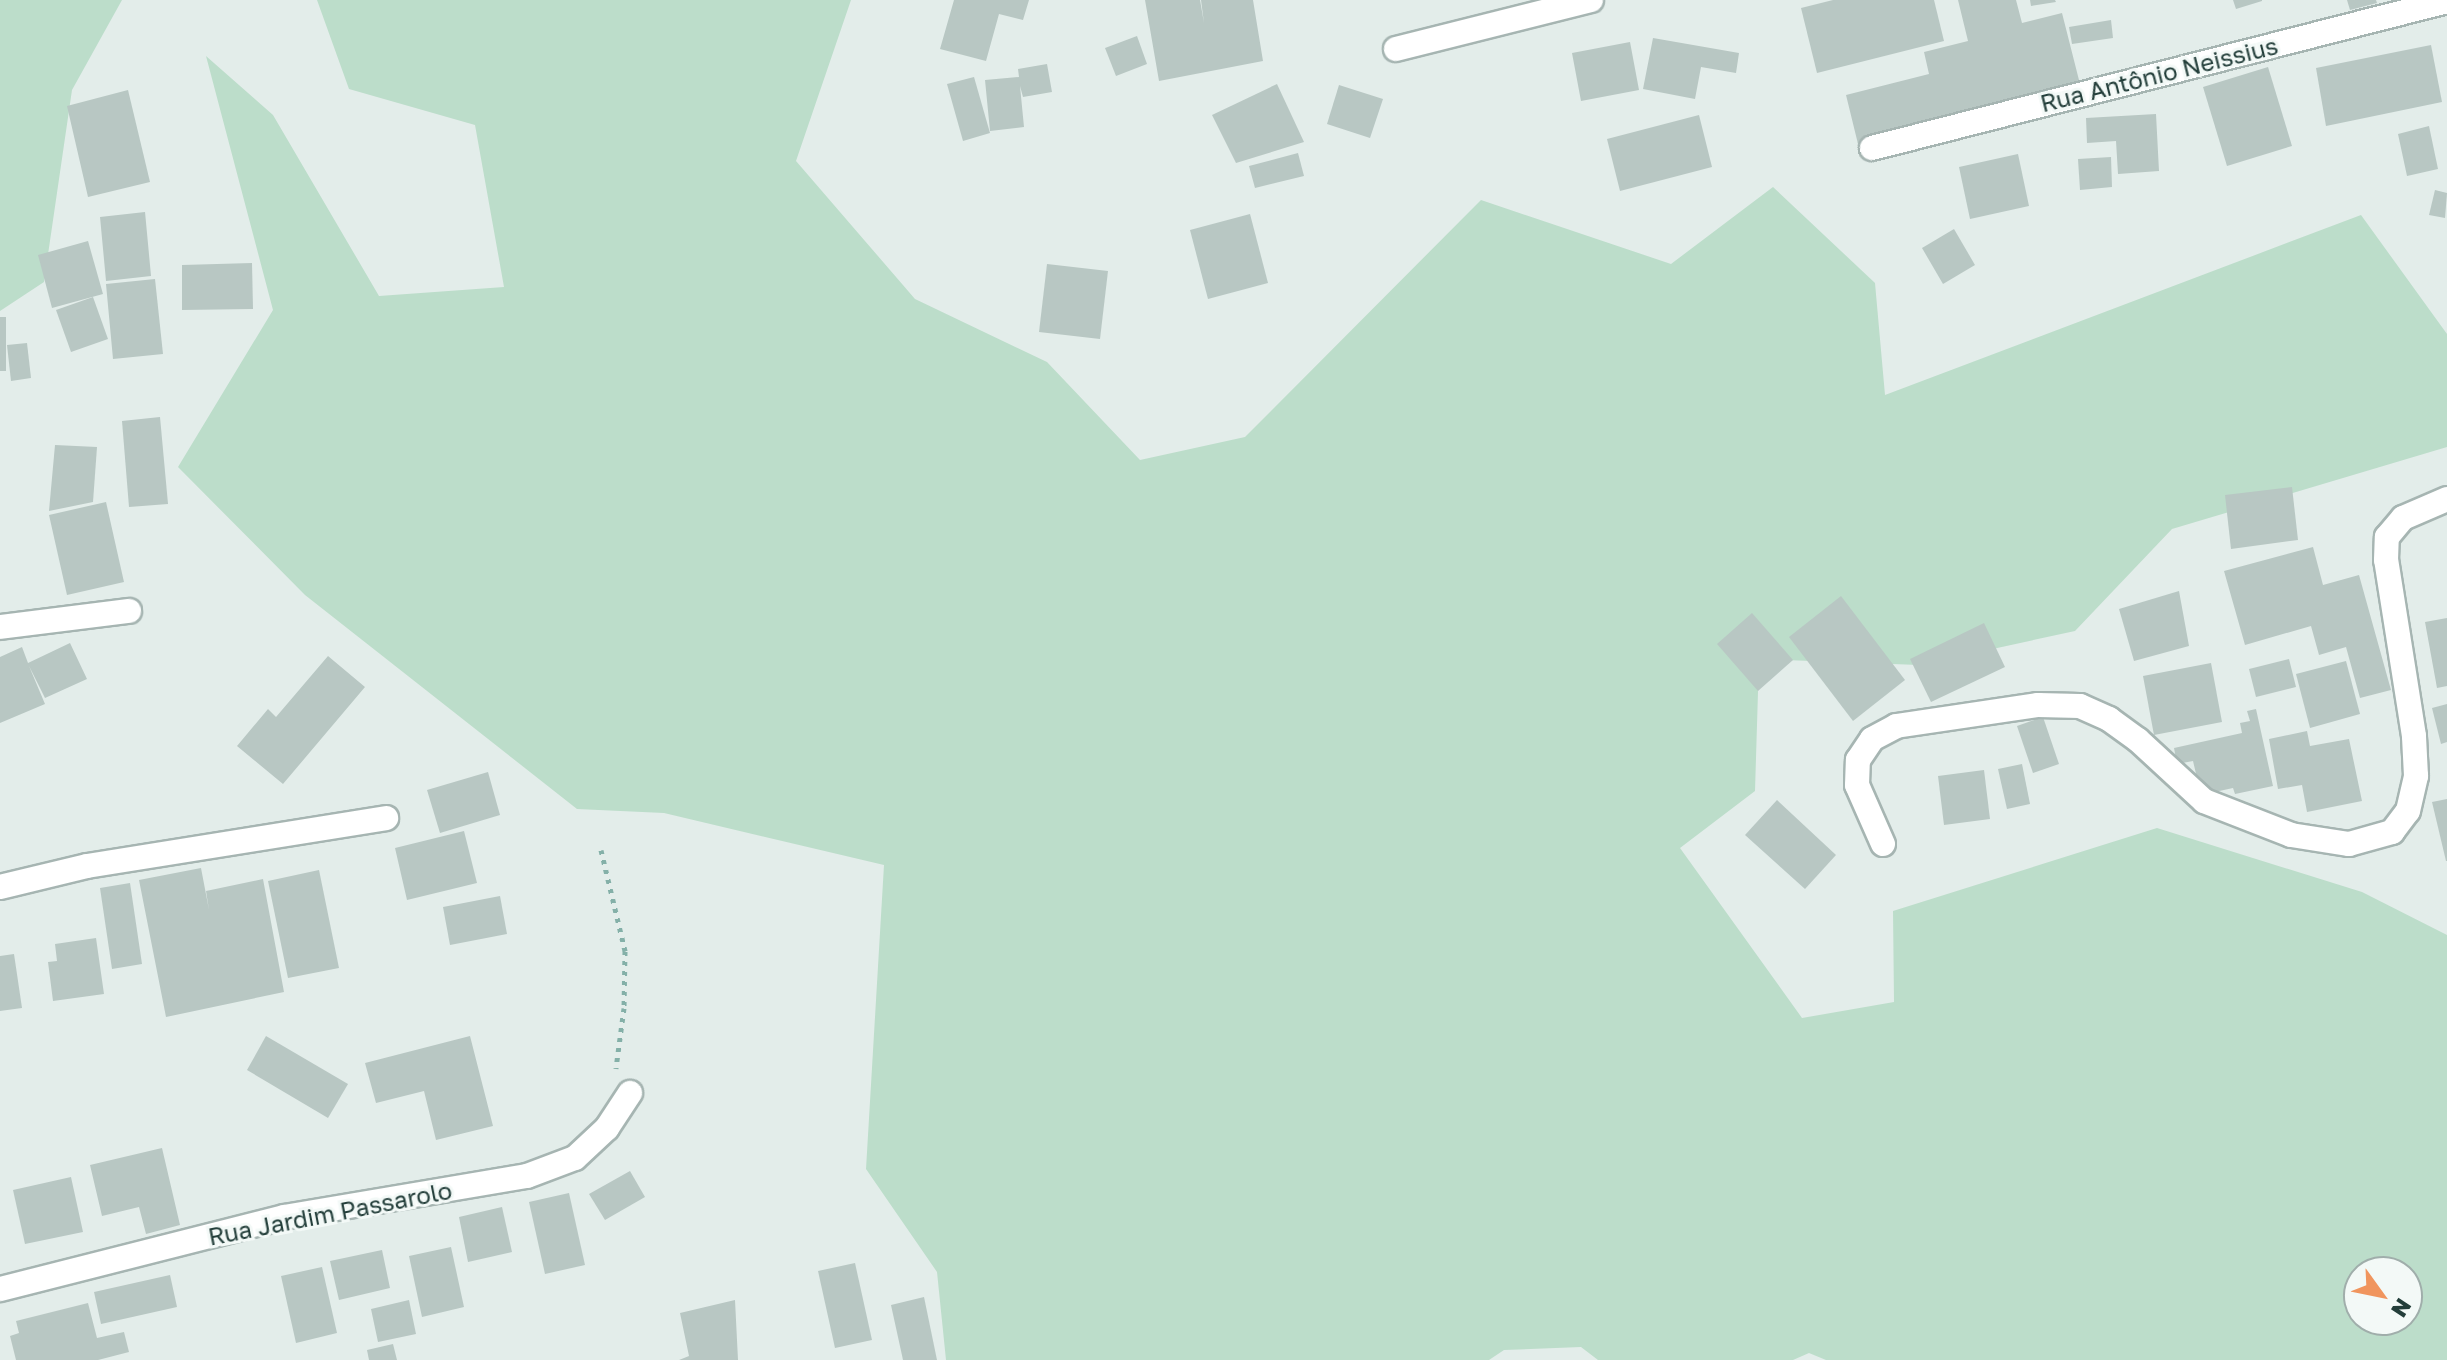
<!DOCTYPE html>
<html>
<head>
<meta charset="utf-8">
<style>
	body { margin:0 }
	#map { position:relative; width:2447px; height:1360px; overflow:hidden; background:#e3edea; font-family:"Golos Text",sans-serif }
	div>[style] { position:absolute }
	.green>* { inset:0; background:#bcddca }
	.building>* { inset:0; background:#b8c7c3 }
	.path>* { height:5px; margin-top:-2.5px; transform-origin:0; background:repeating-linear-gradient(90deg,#84b0a8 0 4px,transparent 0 10px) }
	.roads { filter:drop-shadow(2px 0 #a6b5b2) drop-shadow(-2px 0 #a6b5b2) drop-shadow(0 2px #a6b5b2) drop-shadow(0 -2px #a6b5b2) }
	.minor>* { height:24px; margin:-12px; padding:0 12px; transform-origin:12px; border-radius:12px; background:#fff }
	span { translate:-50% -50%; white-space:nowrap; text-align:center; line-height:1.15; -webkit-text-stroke:6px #f3f9f7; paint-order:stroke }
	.street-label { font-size:24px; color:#233e3a }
	.north { position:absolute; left:2343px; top:1256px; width:80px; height:80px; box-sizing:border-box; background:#f3f9f7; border:2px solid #a0aeab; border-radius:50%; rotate:123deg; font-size:22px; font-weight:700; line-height:32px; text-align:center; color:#233e3a }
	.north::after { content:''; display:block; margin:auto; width:28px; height:36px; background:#f0955e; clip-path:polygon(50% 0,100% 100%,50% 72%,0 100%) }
</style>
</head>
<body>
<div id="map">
	<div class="green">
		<i style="clip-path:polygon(0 0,122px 0,72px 90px,44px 282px,0 311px)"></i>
		<i style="clip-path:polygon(evenodd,317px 0,851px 0,796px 161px,915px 299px,1047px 362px,1140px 460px,1245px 437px,1481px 200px,1671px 264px,1773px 187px,1875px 283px,1885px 395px,2361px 215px,2447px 334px,2447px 447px,2172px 529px,2075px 631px,1919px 665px,1759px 659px,1755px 791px,1680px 848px,1802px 1018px,1894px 1002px,1893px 911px,2157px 828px,2362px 892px,2447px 935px,2447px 1360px,1826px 1360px,1809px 1353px,1793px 1360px,1598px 1360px,1581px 1347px,1504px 1350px,1489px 1360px,946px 1360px,937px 1272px,866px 1169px,884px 865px,664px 813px,577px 809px,305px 595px,178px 467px,273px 310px,206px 56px,273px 115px,379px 296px,504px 287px,475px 125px,349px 89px,317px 0,2359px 1272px,2407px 1272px,2407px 1320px,2359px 1320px,2359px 1272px)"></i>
	</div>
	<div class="building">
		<i style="clip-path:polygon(954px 0,1029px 0,1023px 20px,999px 14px,986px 61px,940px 49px)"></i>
		<i style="clip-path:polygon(1145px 0,1200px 0,1204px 23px,1201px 0,1253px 0,1263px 61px,1159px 81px)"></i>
		<i style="clip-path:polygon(1833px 0,1934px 0,1944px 41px,1817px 73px,1801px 8px)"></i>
		<i style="clip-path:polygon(1958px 0,2016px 0,2022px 23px,2062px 13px,2081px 88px,1858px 144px,1846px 95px,1929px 74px,1924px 52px,1968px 41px)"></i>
		<i style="clip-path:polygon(2030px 0,2055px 0,2056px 2px,2031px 6px)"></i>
		<i style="clip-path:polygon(2233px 0,2262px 0,2262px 1px,2236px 9px)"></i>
		<i style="clip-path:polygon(2347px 0,2376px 0,2377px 3px,2350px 10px)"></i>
		<i style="clip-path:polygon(2111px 20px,2113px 38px,2072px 44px,2069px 27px)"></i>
		<i style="clip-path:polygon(1137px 36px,1147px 64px,1116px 76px,1105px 48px)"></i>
		<i style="clip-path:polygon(1653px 38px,1739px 53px,1736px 73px,1701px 67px,1695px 99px,1643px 89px)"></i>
		<i style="clip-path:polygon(1630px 42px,1639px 90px,1581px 101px,1572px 53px)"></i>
		<i style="clip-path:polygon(2431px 45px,2442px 102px,2326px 126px,2316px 68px)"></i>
		<i style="clip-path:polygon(1047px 64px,1052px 92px,1023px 97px,1020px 86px,1024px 127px,990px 131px,985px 80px,1019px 77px,1018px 69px)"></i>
		<i style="clip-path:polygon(2268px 67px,2292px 146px,2227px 166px,2203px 87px)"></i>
		<i style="clip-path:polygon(974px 77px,990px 133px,963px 141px,947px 84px)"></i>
		<i style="clip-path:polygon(1277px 84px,1304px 142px,1236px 163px,1212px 115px)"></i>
		<i style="clip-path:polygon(1339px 85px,1383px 99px,1370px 138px,1327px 124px)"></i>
		<i style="clip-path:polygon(128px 90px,150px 182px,88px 197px,67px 106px)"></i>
		<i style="clip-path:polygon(2156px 114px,2159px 171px,2118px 174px,2116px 141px,2087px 143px,2086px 118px)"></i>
		<i style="clip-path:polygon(1699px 115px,1712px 167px,1620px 191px,1607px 139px)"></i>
		<i style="clip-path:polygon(2429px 126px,2438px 169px,2407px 176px,2398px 134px)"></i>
		<i style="clip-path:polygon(1298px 153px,1304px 176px,1255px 188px,1249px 166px)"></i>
		<i style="clip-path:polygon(2018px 154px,2029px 206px,1970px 219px,1959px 167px)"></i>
		<i style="clip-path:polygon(2111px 157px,2112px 187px,2080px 190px,2078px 159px)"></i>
		<i style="clip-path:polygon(2435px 190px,2447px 193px,2445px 218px,2429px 215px)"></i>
		<i style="clip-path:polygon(145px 212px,151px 276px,106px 281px,100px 217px)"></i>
		<i style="clip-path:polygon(1250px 214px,1268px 283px,1208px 299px,1190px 230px)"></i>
		<i style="clip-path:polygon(1954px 229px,1975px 265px,1943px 284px,1922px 248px)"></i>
		<i style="clip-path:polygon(88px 241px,103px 294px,52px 308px,38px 255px)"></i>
		<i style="clip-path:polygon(252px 263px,253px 309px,182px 310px,182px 265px)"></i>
		<i style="clip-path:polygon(1047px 264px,1108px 271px,1100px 339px,1039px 332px)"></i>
		<i style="clip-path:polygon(155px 279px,163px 354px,113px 359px,106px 284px)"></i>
		<i style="clip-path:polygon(93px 297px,108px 339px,71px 352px,56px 310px)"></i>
		<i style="clip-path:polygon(0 317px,6px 317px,6px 371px,0 371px)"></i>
		<i style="clip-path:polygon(27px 343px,31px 378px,11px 381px,7px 345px)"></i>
		<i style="clip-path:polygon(160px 417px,168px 504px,129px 507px,122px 421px)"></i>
		<i style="clip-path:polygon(55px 445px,97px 447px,93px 502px,49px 511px)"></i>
		<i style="clip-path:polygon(2292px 487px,2298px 540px,2231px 549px,2225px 495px)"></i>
		<i style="clip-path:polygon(106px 502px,124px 582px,67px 595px,49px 515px)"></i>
		<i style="clip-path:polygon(2313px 547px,2323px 585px,2359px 575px,2391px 690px,2360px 698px,2346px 647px,2319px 655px,2311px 626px,2245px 645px,2224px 571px)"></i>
		<i style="clip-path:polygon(2179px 591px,2189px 646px,2134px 661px,2119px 609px)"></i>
		<i style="clip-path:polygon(1841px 596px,1905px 680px,1853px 721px,1789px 637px)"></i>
		<i style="clip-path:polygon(1752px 613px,1793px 660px,1758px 691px,1717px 644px)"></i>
		<i style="clip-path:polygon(2447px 618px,2447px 686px,2437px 688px,2425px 622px)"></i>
		<i style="clip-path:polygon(1984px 623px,2005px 667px,1931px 702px,1910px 659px)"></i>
		<i style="clip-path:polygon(70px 643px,87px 679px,45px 698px,29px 666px,45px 704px,0 723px,0 657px,22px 647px,28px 663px)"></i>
		<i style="clip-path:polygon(328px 656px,365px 687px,283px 784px,237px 746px,268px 709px,276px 717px)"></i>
		<i style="clip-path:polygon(2289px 659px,2296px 687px,2256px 697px,2249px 669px)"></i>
		<i style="clip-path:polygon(2346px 661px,2360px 714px,2310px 728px,2296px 674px)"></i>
		<i style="clip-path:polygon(2211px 663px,2222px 722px,2154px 735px,2143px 676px)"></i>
		<i style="clip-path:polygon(2447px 704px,2447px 742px,2441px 744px,2432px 708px)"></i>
		<i style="clip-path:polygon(2256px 709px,2273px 786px,2235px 794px,2233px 788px,2201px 795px,2193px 761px,2177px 764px,2174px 748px,2242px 733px,2240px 723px,2250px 721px,2247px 711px)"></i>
		<i style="clip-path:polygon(2043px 717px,2059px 764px,2033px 773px,2017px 726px)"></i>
		<i style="clip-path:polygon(2307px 731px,2310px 746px,2349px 739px,2362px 801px,2307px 812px,2302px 785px,2278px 789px,2269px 739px)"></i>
		<i style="clip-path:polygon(2022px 764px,2030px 804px,2007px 809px,1998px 769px)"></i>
		<i style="clip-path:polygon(1984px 770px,1990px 819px,1944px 825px,1938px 776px)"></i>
		<i style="clip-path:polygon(488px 772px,500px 815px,440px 833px,427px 790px)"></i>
		<i style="clip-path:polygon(2447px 799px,2447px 861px,2446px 861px,2432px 802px)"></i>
		<i style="clip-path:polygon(1777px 800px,1836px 855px,1805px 889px,1745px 835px)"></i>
		<i style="clip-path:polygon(464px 831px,477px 883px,407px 900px,395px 848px)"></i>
		<i style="clip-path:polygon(201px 868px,209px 910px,206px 891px,263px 879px,284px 992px,166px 1017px,139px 880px)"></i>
		<i style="clip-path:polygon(319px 870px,339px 968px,288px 978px,268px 881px)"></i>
		<i style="clip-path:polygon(130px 883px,142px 964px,112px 969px,100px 888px)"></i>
		<i style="clip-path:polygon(500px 896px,507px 934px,450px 945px,443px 907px)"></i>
		<i style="clip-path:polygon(96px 938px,104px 994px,53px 1001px,48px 962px,57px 961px,55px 944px)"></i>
		<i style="clip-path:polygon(14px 954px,22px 1008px,0 1011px,0 956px)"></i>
		<i style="clip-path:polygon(266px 1036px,348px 1084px,328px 1118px,247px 1070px)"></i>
		<i style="clip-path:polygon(470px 1036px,493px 1126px,436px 1140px,424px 1091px,376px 1103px,365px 1063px)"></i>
		<i style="clip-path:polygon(162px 1148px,180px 1225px,146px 1234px,139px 1207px,102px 1216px,90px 1165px)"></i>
		<i style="clip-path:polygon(630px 1171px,645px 1197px,605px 1220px,589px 1194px)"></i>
		<i style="clip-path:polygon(71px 1177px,83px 1232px,25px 1244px,13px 1190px)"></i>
		<i style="clip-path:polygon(569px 1193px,585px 1265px,545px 1274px,529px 1202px)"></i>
		<i style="clip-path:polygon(502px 1207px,512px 1252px,468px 1262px,459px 1217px)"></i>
		<i style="clip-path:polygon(451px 1247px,464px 1307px,422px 1317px,409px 1256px)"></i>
		<i style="clip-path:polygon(382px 1250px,390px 1288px,339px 1300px,330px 1261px)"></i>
		<i style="clip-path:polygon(855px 1263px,872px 1340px,835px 1348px,818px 1271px)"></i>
		<i style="clip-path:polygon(322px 1267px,337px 1333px,296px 1343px,281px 1276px)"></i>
		<i style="clip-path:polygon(170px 1275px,177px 1307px,101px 1324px,94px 1292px)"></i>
		<i style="clip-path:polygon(924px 1297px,937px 1360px,903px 1360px,891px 1305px)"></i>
		<i style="clip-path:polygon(409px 1300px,416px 1334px,378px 1342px,371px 1309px)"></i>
		<i style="clip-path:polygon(735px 1300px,738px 1360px,679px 1360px,689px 1356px,680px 1313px)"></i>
		<i style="clip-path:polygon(88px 1303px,97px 1338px,124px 1332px,129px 1352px,98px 1360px,16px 1360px,10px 1336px,19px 1333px,16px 1321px)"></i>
		<i style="clip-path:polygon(393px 1344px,397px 1360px,369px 1360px,367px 1350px)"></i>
	</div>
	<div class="path">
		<i style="left:601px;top:850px;width:104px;rotate:76.6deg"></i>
		<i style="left:625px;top:951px;width:57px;rotate:91deg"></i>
		<i style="left:624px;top:1008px;width:61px;rotate:97.6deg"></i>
	</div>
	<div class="roads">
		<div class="minor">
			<i style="left:1396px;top:49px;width:201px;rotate:-14.1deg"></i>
			<i style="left:1872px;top:148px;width:593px;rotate:-14.34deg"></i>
			<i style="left:0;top:627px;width:130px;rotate:-7.1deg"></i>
			<i style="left:1883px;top:844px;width:64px;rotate:-113.8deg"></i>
			<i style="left:1857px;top:785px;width:25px;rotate:-88deg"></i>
			<i style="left:1858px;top:760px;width:25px;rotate:-56deg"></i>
			<i style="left:1872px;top:739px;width:27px;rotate:-28deg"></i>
			<i style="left:1896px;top:726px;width:144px;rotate:-8.4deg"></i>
			<i style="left:2038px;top:705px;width:42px;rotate:1.4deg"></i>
			<i style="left:2080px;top:706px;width:32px;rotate:24deg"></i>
			<i style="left:2109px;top:719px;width:36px;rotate:36deg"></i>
			<i style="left:2138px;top:740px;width:90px;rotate:42.7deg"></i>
			<i style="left:2204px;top:801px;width:93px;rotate:21.3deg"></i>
			<i style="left:2291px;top:835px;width:59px;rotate:8.8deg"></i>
			<i style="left:2349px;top:844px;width:45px;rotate:-15.6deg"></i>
			<i style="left:2392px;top:832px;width:26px;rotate:-53deg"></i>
			<i style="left:2408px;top:811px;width:36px;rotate:-77deg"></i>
			<i style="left:2416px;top:776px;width:40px;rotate:-92.9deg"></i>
			<i style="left:2414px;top:736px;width:178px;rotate:-99deg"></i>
			<i style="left:2386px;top:560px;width:23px;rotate:-88deg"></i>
			<i style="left:2387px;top:537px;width:25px;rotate:-50deg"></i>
			<i style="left:2403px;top:518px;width:48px;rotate:-23.4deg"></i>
			<i style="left:0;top:887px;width:89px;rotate:-13.6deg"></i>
			<i style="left:87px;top:866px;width:303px;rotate:-9.1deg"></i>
			<i style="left:0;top:1289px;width:293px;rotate:-14.2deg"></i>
			<i style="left:284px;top:1217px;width:246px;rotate:-9.6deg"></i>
			<i style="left:527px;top:1176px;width:51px;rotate:-20.6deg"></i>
			<i style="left:575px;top:1158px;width:44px;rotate:-43.2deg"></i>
			<i style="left:607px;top:1128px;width:42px;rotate:-56.7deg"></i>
		</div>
	</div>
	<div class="street-label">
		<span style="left:2159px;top:74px;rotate:-14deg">Rua Antônio Neissius</span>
		<span style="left:330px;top:1213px;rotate:-11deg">Rua Jardim Passarolo</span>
	</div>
	<div class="north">N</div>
</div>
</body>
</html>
